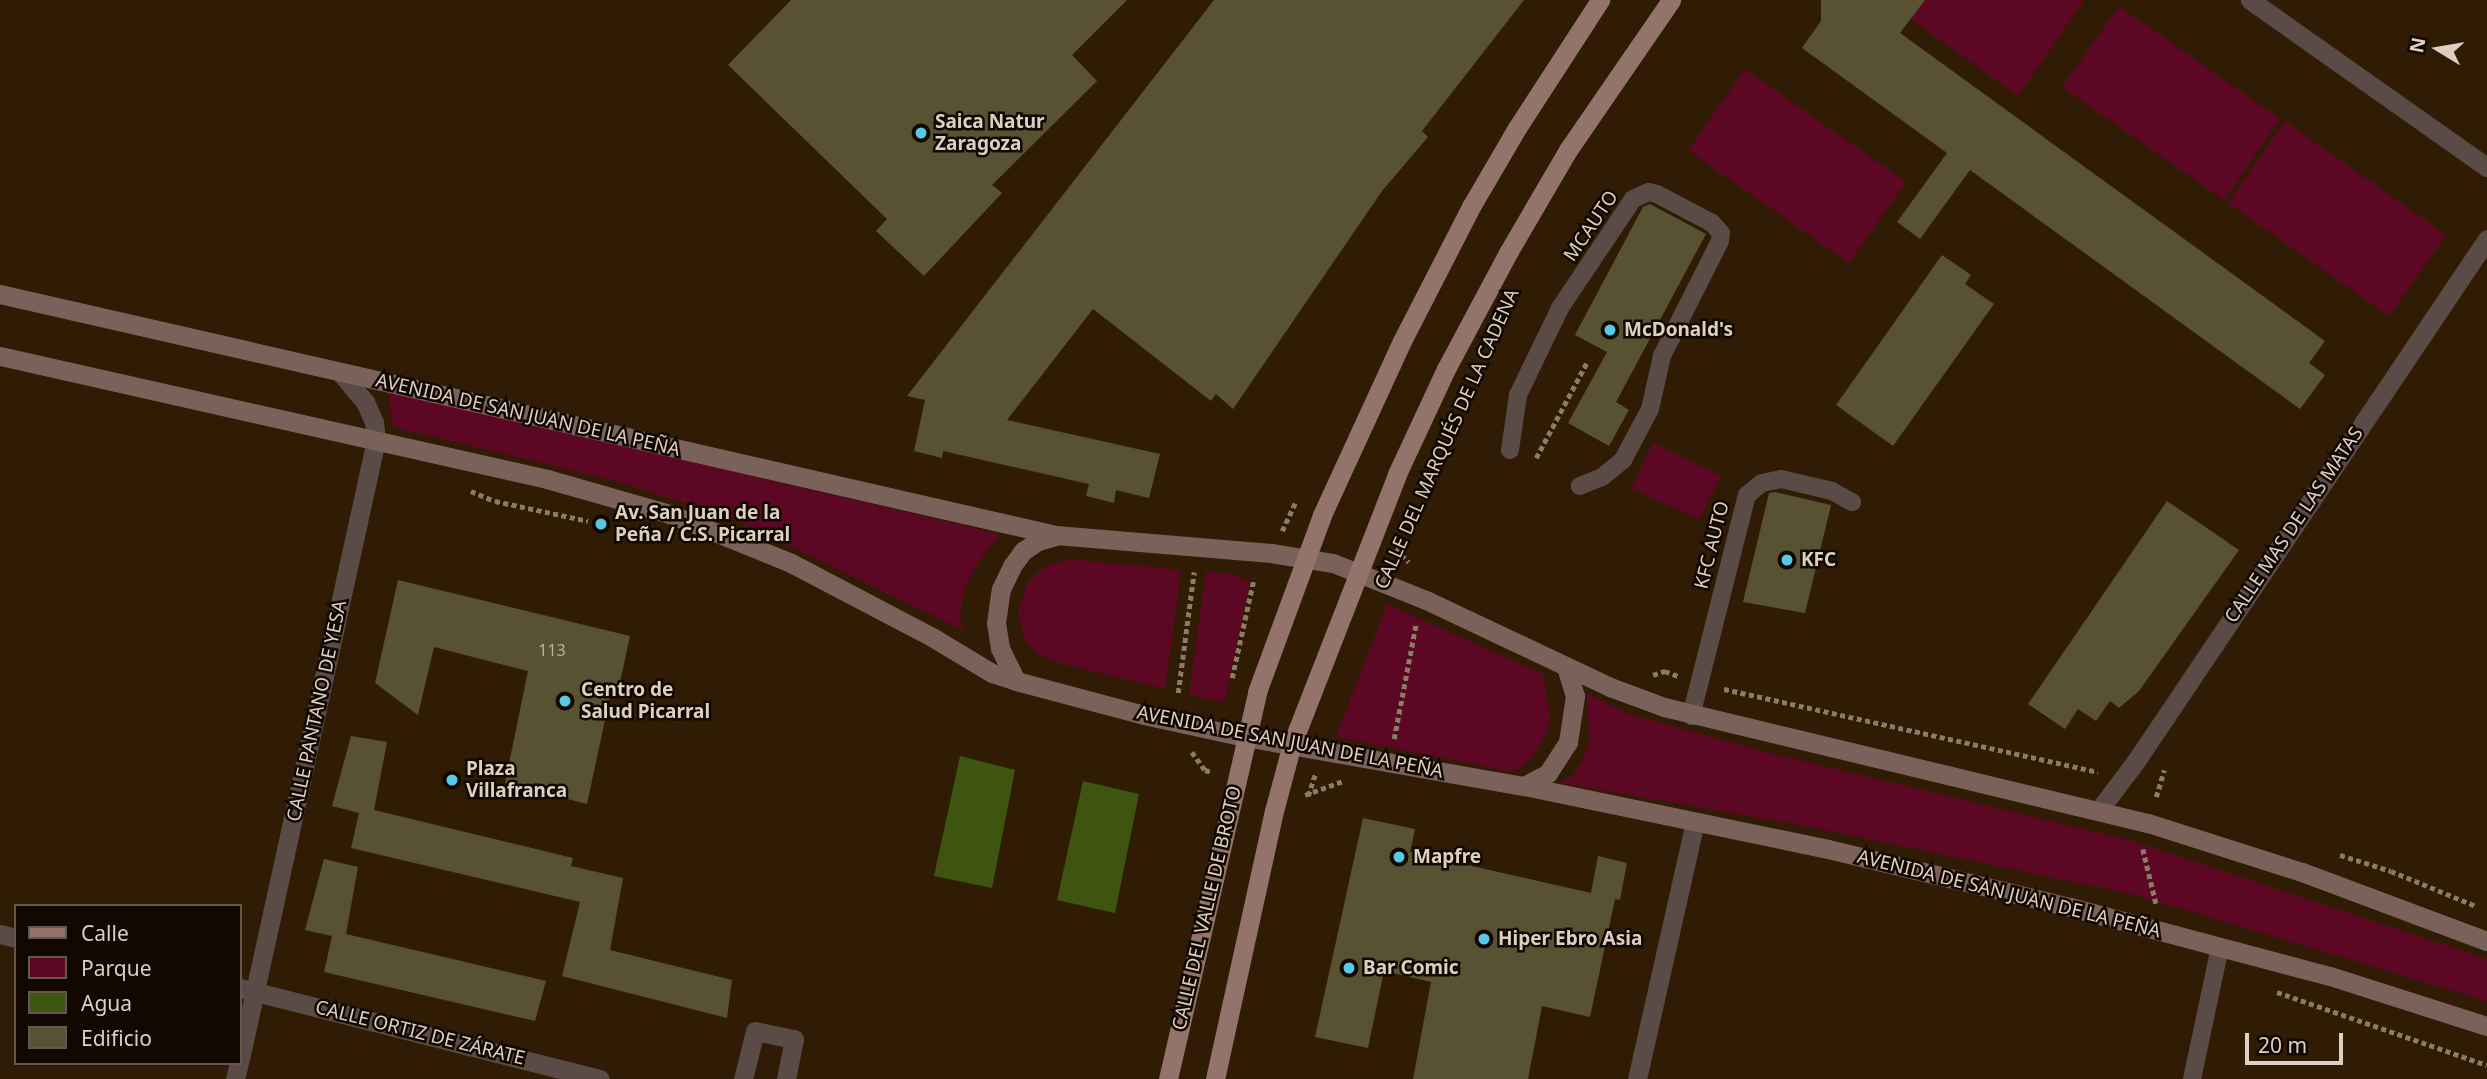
<!DOCTYPE html>
<html>
<head>
<meta charset="utf-8">
<style>
	body { margin:0 }
	#map { position:relative; width:2487px; height:1079px; overflow:hidden; background:#301c04; font-family:"Noto Sans",sans-serif }
	div>[style] { position:absolute }
	.green>* { inset:0; background:#5c0825 }
	.water>* { inset:0; background:#3d550f }
	.building>* { inset:0; background:#595232 }
	.path>* { height:4.5px; margin-top:-2.25px; transform-origin:0; background:repeating-linear-gradient(90deg,#8c7b68 0 5px,transparent 0 8.5px) }
	.service>* { height:18px; margin:-9px; padding:0 9px; transform-origin:9px; border-radius:9px; background:#5a4b46 }
	.minor>* { height:19px; margin:-9.5px; padding:0 9.5px; transform-origin:9.5px; border-radius:9.5px; background:#5a4b46 }
	.secondary>* { height:19px; margin:-9.5px; padding:0 9.5px; transform-origin:9.5px; border-radius:9.5px; background:#7a625b }
	.primary>* { height:19px; margin:-9.5px; padding:0 9.5px; transform-origin:9.5px; border-radius:9.5px; background:#93746b }
	.dots>* { width:19px; height:19px; translate:-50% -50%; box-sizing:border-box; border:4px solid #110802; border-radius:50% }
	span { translate:-50% -50%; white-space:nowrap; text-align:center; line-height:1.15; -webkit-text-stroke:5px #110802; paint-order:stroke }
	.number-label { font-size:16px; color:#bcb09d }
	.number-label span { -webkit-text-stroke-width:0 }
	.poi-label { font-size:19px; color:#ddcfc1; font-weight:700 }
	.left { translate:0 -50%; text-align:left }
	.street-label { font-size:19px; color:#ddcfc1 }
	.legend { position:absolute; left:14px; top:904px; width:228px; height:161px; box-sizing:border-box; background:#110802; border:2px solid #63584e; margin:0; padding:9px 12px; list-style:none; font-size:21px; color:#ddcfc1 }
	.legend li { display:flex; align-items:center; gap:14px; height:35px }
	.legend b { width:35px; border:2px solid #63584e }
	.north { position:absolute; left:2403px; top:14px; width:70px; height:70px; -webkit-text-stroke:5px #110802; paint-order:stroke; rotate:281deg; font-size:19px; font-weight:700; line-height:28px; text-align:center; color:#ddcfc1 }
	.north::after { content:''; display:block; margin:auto; width:24px; height:32px; background:#ddcfc1; clip-path:polygon(50% 0,100% 100%,50% 72%,0 100%) }
	.scale { position:absolute; left:2245px; top:1033px; width:98px; height:32px; box-sizing:border-box; border:4px solid #ddcfc1; border-top:0; padding-left:9px; font-size:21px; line-height:24px; white-space:nowrap; color:#ddcfc1; -webkit-text-stroke:5px #110802; paint-order:stroke }
</style>
</head>
<body>
<div id="map">
	<div class="green">
		<i style="clip-path:polygon(1914px 0,2084px 0,2018px 96px,1904px 14px)"></i>
		<i style="clip-path:polygon(2119px 6px,2280px 119px,2224px 200px,2062px 87px)"></i>
		<i style="clip-path:polygon(1745px 69px,1906px 182px,1849px 263px,1688px 150px)"></i>
		<i style="clip-path:polygon(2285px 121px,2446px 235px,2389px 316px,2228px 203px)"></i>
		<i style="clip-path:polygon(388px 391px,1000px 534px,978px 563px,965px 587px,960px 614px,963px 630px,735px 520px,624px 483px,393px 427px)"></i>
		<i style="clip-path:polygon(1653px 443px,1721px 476px,1699px 520px,1631px 488px)"></i>
		<i style="clip-path:polygon(1071px 559px,1181px 570px,1165px 689px,1062px 664px,1038px 655px,1026px 643px,1018px 612px,1027px 583px,1047px 565px)"></i>
		<i style="clip-path:polygon(1206px 571px,1233px 574px,1250px 582px,1225px 700px,1222px 702px,1189px 695px)"></i>
		<i style="clip-path:polygon(1387px 604px,1543px 674px,1550px 717px,1547px 733px,1530px 761px,1513px 772px,1336px 737px)"></i>
		<i style="clip-path:polygon(1587px 693px,1626px 713px,1758px 750px,2129px 840px,2487px 959px,2487px 1001px,2136px 895px,1806px 826px,1561px 783px,1572px 776px,1583px 760px,1589px 740px)"></i>
	</div>
	<div class="water">
		<i style="clip-path:polygon(960px 756px,1015px 770px,992px 888px,934px 876px)"></i>
		<i style="clip-path:polygon(1083px 781px,1139px 794px,1115px 913px,1057px 900px)"></i>
	</div>
	<div class="building">
		<i style="clip-path:polygon(791px 0,1127px 0,1072px 55px,1097px 81px,992px 185px,1002px 193px,924px 276px,876px 231px,887px 219px,728px 65px)"></i>
		<i style="clip-path:polygon(1214px 0,1524px 0,1422px 131px,1428px 137px,1382px 191px,1233px 409px,1216px 394px,1211px 401px,1093px 309px,1007px 420px,1160px 454px,1149px 498px,1116px 490px,1114px 503px,1086px 496px,1089px 484px,943px 451px,942px 458px,914px 451px,925px 400px,907px 396px)"></i>
		<i style="clip-path:polygon(1821px 0,1925px 0,1900px 33px,2325px 341px,2309px 363px,2325px 375px,2300px 409px,1970px 170px,1920px 239px,1897px 222px,1947px 153px,1802px 48px,1821px 21px)"></i>
		<i style="clip-path:polygon(1650px 204px,1706px 234px,1616px 402px,1629px 410px,1609px 446px,1568px 423px,1607px 352px,1575px 335px,1643px 207px)"></i>
		<i style="clip-path:polygon(1942px 255px,1971px 275px,1965px 284px,1994px 304px,1893px 446px,1836px 405px)"></i>
		<i style="clip-path:polygon(1775px 492px,1831px 505px,1805px 613px,1743px 602px,1769px 493px)"></i>
		<i style="clip-path:polygon(2167px 501px,2239px 550px,2139px 691px,2119px 708px,2110px 701px,2096px 721px,2078px 709px,2065px 729px,2028px 704px)"></i>
		<i style="clip-path:polygon(398px 580px,630px 636px,619px 687px,613px 683px,587px 804px,505px 783px,528px 671px,434px 647px,418px 715px,375px 683px)"></i>
		<i style="clip-path:polygon(351px 736px,387px 742px,374px 810px,573px 858px,571px 866px,623px 878px,610px 950px,732px 980px,727px 1018px,562px 976px,580px 902px,351px 848px,359px 813px,332px 806px)"></i>
		<i style="clip-path:polygon(1363px 818px,1415px 829px,1410px 852px,1591px 893px,1598px 856px,1627px 863px,1620px 900px,1615px 899px,1590px 1017px,1542px 1006px,1528px 1079px,1413px 1079px,1431px 982px,1384px 971px,1368px 1048px,1315px 1037px)"></i>
		<i style="clip-path:polygon(324px 859px,358px 867px,346px 934px,546px 981px,535px 1021px,324px 972px,332px 936px,305px 930px)"></i>
	</div>
	<div class="path">
		<i style="left:1536px;top:458px;width:109px;rotate:-62deg"></i>
		<i style="left:471px;top:491px;width:26px;rotate:23deg"></i>
		<i style="left:495px;top:501px;width:95px;rotate:12.1deg"></i>
		<i style="left:1282px;top:531px;width:33px;rotate:-65deg"></i>
		<i style="left:1395px;top:549px;width:19px;rotate:43deg"></i>
		<i style="left:1653px;top:675px;width:13px;rotate:-18deg"></i>
		<i style="left:1665px;top:671px;width:14px;rotate:21deg"></i>
		<i style="left:1232px;top:678px;width:102px;rotate:-77.6deg"></i>
		<i style="left:1724px;top:689px;width:383px;rotate:12.5deg"></i>
		<i style="left:1178px;top:693px;width:122px;rotate:-82.5deg"></i>
		<i style="left:1394px;top:739px;width:117px;rotate:-79.2deg"></i>
		<i style="left:1192px;top:752px;width:22px;rotate:54deg"></i>
		<i style="left:1205px;top:770px;width:7px;rotate:16deg"></i>
		<i style="left:1305px;top:795px;width:40px;rotate:-20.2deg"></i>
		<i style="left:1308px;top:796px;width:23px;rotate:-72deg"></i>
		<i style="left:2156px;top:797px;width:28px;rotate:-73deg"></i>
		<i style="left:2143px;top:849px;width:56px;rotate:76.5deg"></i>
		<i style="left:2340px;top:855px;width:53px;rotate:17.4deg"></i>
		<i style="left:2391px;top:871px;width:92px;rotate:22.4deg"></i>
		<i style="left:2277px;top:992px;width:222px;rotate:19.2deg"></i>
	</div>
	<div class="service">
		<i style="left:1510px;top:450px;width:56px;rotate:-81.7deg"></i>
		<i style="left:1518px;top:395px;width:97px;rotate:-64.2deg"></i>
		<i style="left:1560px;top:308px;width:131px;rotate:-56.2deg"></i>
		<i style="left:1633px;top:199px;width:17px;rotate:-24deg"></i>
		<i style="left:1649px;top:192px;width:8px;rotate:14deg"></i>
		<i style="left:1657px;top:194px;width:62px;rotate:27.8deg"></i>
		<i style="left:1712px;top:223px;width:13px;rotate:48deg"></i>
		<i style="left:1721px;top:233px;width:8px;rotate:97deg"></i>
		<i style="left:1720px;top:241px;width:129px;rotate:116.8deg"></i>
		<i style="left:1662px;top:356px;width:54px;rotate:102.8deg"></i>
		<i style="left:1650px;top:409px;width:58px;rotate:117.9deg"></i>
		<i style="left:1623px;top:460px;width:27px;rotate:141deg"></i>
		<i style="left:1602px;top:477px;width:24px;rotate:158deg"></i>
		<i style="left:1691px;top:716px;width:228px;rotate:-75.8deg"></i>
		<i style="left:1747px;top:495px;width:19px;rotate:-39deg"></i>
		<i style="left:1762px;top:483px;width:19px;rotate:-12deg"></i>
		<i style="left:1781px;top:479px;width:52px;rotate:13.2deg"></i>
		<i style="left:1832px;top:491px;width:23px;rotate:29deg"></i>
		<i style="left:2192px;top:1079px;width:135px;rotate:-78deg"></i>
	</div>
	<div class="minor">
		<i style="left:2250px;top:0;width:290px;rotate:35.2deg"></i>
		<i style="left:2099px;top:810px;width:61px;rotate:-52.9deg"></i>
		<i style="left:2136px;top:761px;width:629px;rotate:-56.08deg"></i>
		<i style="left:0;top:934px;width:16px;rotate:14deg"></i>
		<i style="left:240px;top:988px;width:371px;rotate:14.2deg"></i>
		<i style="left:240px;top:1059px;width:634px;rotate:-77.61deg"></i>
		<i style="left:376px;top:440px;width:18px;rotate:-96deg"></i>
		<i style="left:374px;top:422px;width:22px;rotate:-114deg"></i>
		<i style="left:365px;top:402px;width:39px;rotate:-130deg"></i>
		<i style="left:235px;top:1079px;width:16px;rotate:-76deg"></i>
		<i style="left:743px;top:1079px;width:49px;rotate:-76deg"></i>
		<i style="left:755px;top:1031px;width:40px;rotate:12deg"></i>
		<i style="left:794px;top:1039px;width:41px;rotate:101.3deg"></i>
		<i style="left:1637px;top:1079px;width:263px;rotate:-77.3deg"></i>
	</div>
	<div class="secondary">
		<i style="left:0;top:294px;width:1083px;rotate:12.86deg"></i>
		<i style="left:1056px;top:535px;width:216px;rotate:4.8deg"></i>
		<i style="left:1271px;top:553px;width:63px;rotate:9.2deg"></i>
		<i style="left:1333px;top:563px;width:100px;rotate:21.7deg"></i>
		<i style="left:1426px;top:600px;width:204px;rotate:25.3deg"></i>
		<i style="left:1610px;top:687px;width:58px;rotate:20.3deg"></i>
		<i style="left:1664px;top:707px;width:498px;rotate:13.5deg"></i>
		<i style="left:2148px;top:823px;width:162px;rotate:17.7deg"></i>
		<i style="left:2302px;top:872px;width:197px;rotate:20.5deg"></i>
		<i style="left:0;top:356px;width:561px;rotate:12.67deg"></i>
		<i style="left:547px;top:479px;width:128px;rotate:15.9deg"></i>
		<i style="left:670px;top:514px;width:131px;rotate:22deg"></i>
		<i style="left:791px;top:563px;width:159px;rotate:27.7deg"></i>
		<i style="left:932px;top:637px;width:70px;rotate:31deg"></i>
		<i style="left:992px;top:673px;width:25px;rotate:18deg"></i>
		<i style="left:1016px;top:681px;width:132px;rotate:14.9deg"></i>
		<i style="left:1144px;top:715px;width:103px;rotate:12.3deg"></i>
		<i style="left:1245px;top:737px;width:283px;rotate:10deg"></i>
		<i style="left:1524px;top:786px;width:310px;rotate:11.7deg"></i>
		<i style="left:1828px;top:849px;width:249px;rotate:13.5deg"></i>
		<i style="left:2070px;top:907px;width:269px;rotate:14.9deg"></i>
		<i style="left:2330px;top:976px;width:165px;rotate:17.7deg"></i>
		<i style="left:1016px;top:681px;width:37px;rotate:-116deg"></i>
		<i style="left:1000px;top:648px;width:25px;rotate:-99deg"></i>
		<i style="left:996px;top:623px;width:34px;rotate:-82deg"></i>
		<i style="left:1001px;top:589px;width:25px;rotate:-64deg"></i>
		<i style="left:1012px;top:566px;width:19px;rotate:-54deg"></i>
		<i style="left:1023px;top:551px;width:18px;rotate:-34deg"></i>
		<i style="left:1038px;top:541px;width:18px;rotate:-16deg"></i>
		<i style="left:1524px;top:786px;width:27px;rotate:-28deg"></i>
		<i style="left:1548px;top:773px;width:37px;rotate:-57deg"></i>
		<i style="left:1568px;top:742px;width:47px;rotate:-81.3deg"></i>
		<i style="left:1575px;top:696px;width:31px;rotate:-107deg"></i>
	</div>
	<div class="primary">
		<i style="left:1168px;top:1079px;width:397px;rotate:-77deg"></i>
		<i style="left:1257px;top:692px;width:189px;rotate:-69.8deg"></i>
		<i style="left:1322px;top:515px;width:192px;rotate:-65.3deg"></i>
		<i style="left:1402px;top:341px;width:153px;rotate:-62.8deg"></i>
		<i style="left:1472px;top:205px;width:89px;rotate:-59.7deg"></i>
		<i style="left:1517px;top:128px;width:153px;rotate:-57deg"></i>
		<i style="left:1215px;top:1079px;width:274px;rotate:-77.6deg"></i>
		<i style="left:1274px;top:811px;width:69px;rotate:-75deg"></i>
		<i style="left:1292px;top:744px;width:290px;rotate:-68.7deg"></i>
		<i style="left:1397px;top:474px;width:116px;rotate:-65deg"></i>
		<i style="left:1446px;top:369px;width:134px;rotate:-61.9deg"></i>
		<i style="left:1509px;top:251px;width:117px;rotate:-59.7deg"></i>
		<i style="left:1568px;top:150px;width:182px;rotate:-55.5deg"></i>
	</div>
	<div class="dots">
		<i style="left:921px;top:133px;background:#58c9e3"></i>
		<i style="left:1610px;top:330px;background:#58c9e3"></i>
		<i style="left:601px;top:524px;background:#58c9e3"></i>
		<i style="left:1787px;top:560px;background:#58c9e3"></i>
		<i style="left:565px;top:701px;background:#58c9e3"></i>
		<i style="left:452px;top:780px;background:#58c9e3"></i>
		<i style="left:1399px;top:857px;background:#58c9e3"></i>
		<i style="left:1484px;top:939px;background:#58c9e3"></i>
		<i style="left:1349px;top:968px;background:#58c9e3"></i>
	</div>
	<div class="number-label">
		<span style="left:552px;top:650px">113</span>
	</div>
	<div class="poi-label">
		<span class="left" style="left:935px;top:133px">Saica Natur<br>Zaragoza</span>
		<span class="left" style="left:1624px;top:330px">McDonald's</span>
		<span class="left" style="left:615px;top:524px">Av. San Juan de la<br>Peña / C.S. Picarral</span>
		<span class="left" style="left:1801px;top:560px">KFC</span>
		<span class="left" style="left:581px;top:701px">Centro de<br>Salud Picarral</span>
		<span class="left" style="left:466px;top:780px">Plaza<br>Villafranca</span>
		<span class="left" style="left:1413px;top:857px">Mapfre</span>
		<span class="left" style="left:1498px;top:939px">Hiper Ebro Asia</span>
		<span class="left" style="left:1363px;top:968px">Bar Comic</span>
	</div>
	<div class="street-label">
		<span style="left:1591px;top:226px;rotate:-56deg">MCAUTO</span>
		<span style="left:528px;top:415px;rotate:13deg">AVENIDA DE SAN JUAN DE LA PEÑA</span>
		<span style="left:1447px;top:439px;rotate:-66deg">CALLE DEL MARQUÉS DE LA CADENA</span>
		<span style="left:2294px;top:525px;rotate:-56deg">CALLE MAS DE LAS MATAS</span>
		<span style="left:1712px;top:545px;rotate:-76deg">KFC AUTO</span>
		<span style="left:317px;top:711px;rotate:-78deg">CALLE PANTANO DE YESA</span>
		<span style="left:1290px;top:742px;rotate:11deg">AVENIDA DE SAN JUAN DE LA PEÑA</span>
		<span style="left:2009px;top:894px;rotate:14deg">AVENIDA DE SAN JUAN DE LA PEÑA</span>
		<span style="left:1207px;top:908px;rotate:-77deg">CALLE DEL VALLE DE BROTO</span>
		<span style="left:420px;top:1033px;rotate:14deg">CALLE ORTIZ DE ZÁRATE</span>
	</div>
	<ul class="legend">
	<li><b style="height:9px;background:#93746b"></b>Calle</li>
	<li><b style="height:19px;background:#5c0825"></b>Parque</li>
	<li><b style="height:19px;background:#3d550f"></b>Agua</li>
	<li><b style="height:19px;background:#595232"></b>Edificio</li>
	</ul>
	<div class="north">N</div>
	<div class="scale">20 m</div>
</div>
</body>
</html>
